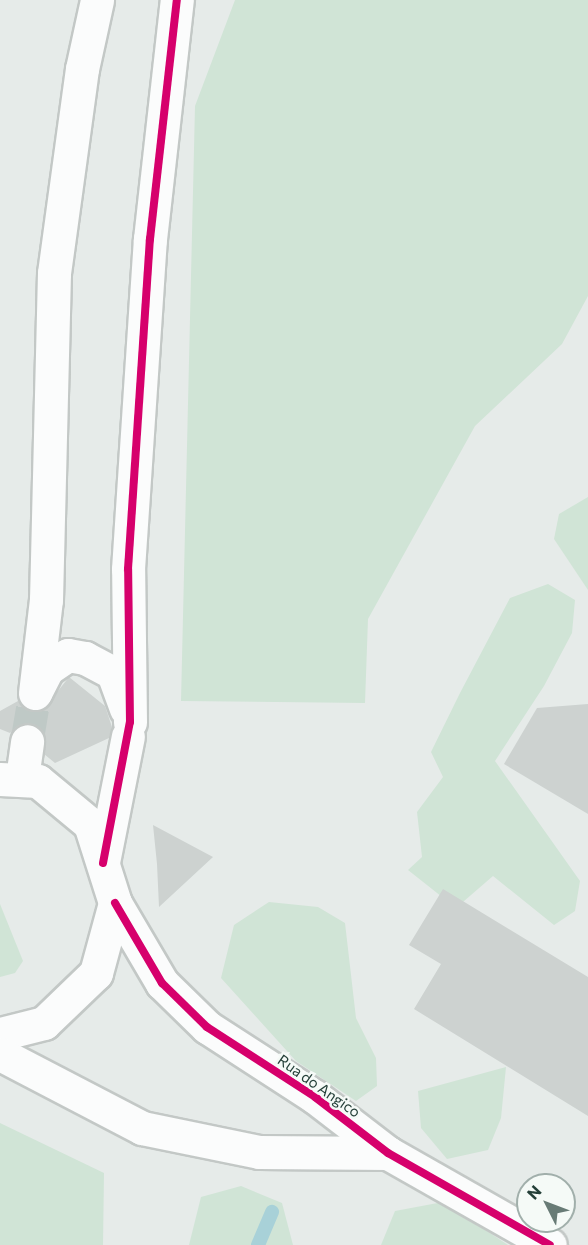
<!DOCTYPE html>
<html>
<head>
<meta charset="utf-8">
<style>
	body { margin:0 }
	#map { position:relative; width:588px; height:1245px; overflow:hidden; background:#e6ebe9; font-family:Commissioner,sans-serif }
	div>[style] { position:absolute }
	.green>* { inset:0; background:#d0e4d6 }
	.stream>* { height:14px; margin:-7px; padding:0 7px; transform-origin:7px; border-radius:7px; background:#a8d1d8 }
	.building>* { inset:0; background:#cdd2d0 }
	.minor-tunnel>* { height:33px; margin-top:-16.5px; transform-origin:0; background:repeating-linear-gradient(90deg,#bfc9c6 0 33px,transparent 0 49px) }
	.roads { filter:drop-shadow(2px 0 #c3c8c6) drop-shadow(-2px 0 #c3c8c6) drop-shadow(0 2px #c3c8c6) drop-shadow(0 -2px #c3c8c6) }
	.minor>* { height:33px; margin:-16.5px; padding:0 16.5px; transform-origin:16.5px; border-radius:16.5px; background:#fbfcfc }
	.cycleway>* { height:8px; margin:-4px; padding:0 4px; transform-origin:4px; border-radius:4px; background:#d6006c }
	span { translate:-50% -50%; white-space:nowrap; text-align:center; line-height:1.15; -webkit-text-stroke:5px #f5faf7; paint-order:stroke }
	.street-label { font-size:15px; color:#243f38 }
	.north { position:absolute; left:516px; top:1173px; width:60px; height:60px; box-sizing:border-box; background:#f5faf7; border:2px solid #a1afab; border-radius:50%; rotate:312deg; font-size:16px; font-weight:700; line-height:24px; text-align:center; color:#243f38 }
	.north::after { content:''; display:block; margin:auto; width:21px; height:27px; background:#687b76; clip-path:polygon(50% 0,100% 100%,50% 72%,0 100%) }
</style>
</head>
<body>
<div id="map">
	<div class="green">
		<i style="clip-path:polygon(235px 0,588px 0,588px 296px,562px 344px,475px 426px,368px 619px,365px 703px,181px 701px,195px 106px)"></i>
		<i style="clip-path:polygon(588px 497px,588px 590px,554px 539px,559px 514px)"></i>
		<i style="clip-path:polygon(548px 584px,575px 600px,572px 633px,544px 686px,495px 761px,580px 881px,575px 911px,554px 925px,493px 876px,456px 908px,408px 870px,422px 857px,417px 812px,443px 777px,431px 752px,460px 693px,510px 598px)"></i>
		<i style="clip-path:polygon(269px 902px,318px 907px,345px 923px,356px 1018px,376px 1058px,377px 1086px,356px 1101px,296px 1061px,221px 978px,234px 925px)"></i>
		<i style="clip-path:polygon(0 904px,23px 961px,15px 973px,0 977px)"></i>
		<i style="clip-path:polygon(506px 1067px,501px 1118px,488px 1150px,447px 1159px,421px 1128px,418px 1091px)"></i>
		<i style="clip-path:polygon(0 1123px,104px 1173px,103px 1245px,0 1245px)"></i>
		<i style="clip-path:polygon(241px 1186px,282px 1203px,293px 1245px,189px 1245px,201px 1197px)"></i>
		<i style="clip-path:polygon(443px 1202px,508px 1245px,381px 1245px,395px 1211px)"></i>
	</div>
	<div class="stream">
		<i style="left:258px;top:1245px;width:36px;rotate:-67deg"></i>
	</div>
	<div class="building">
		<i style="clip-path:polygon(69px 677px,105px 706px,112px 727px,109px 738px,55px 763px,44px 754px,44px 734px,39px 727px,20px 724px,10px 733px,0 729px,0 711px,18px 701px,32px 711px,43px 710px)"></i>
		<i style="clip-path:polygon(588px 704px,588px 814px,504px 764px,537px 708px)"></i>
		<i style="clip-path:polygon(153px 825px,213px 857px,159px 907px,157px 864px)"></i>
		<i style="clip-path:polygon(443px 889px,588px 977px,588px 1116px,414px 1009px,441px 964px,409px 945px)"></i>
	</div>
	<div class="minor-tunnel">
		<i style="left:27px;top:741px;width:49px;rotate:-80.5deg"></i>
	</div>
	<div class="roads">
		<div class="minor">
			<i style="left:36px;top:691px;width:25px;rotate:-63deg"></i>
			<i style="left:47px;top:669px;width:25px;rotate:-34deg"></i>
			<i style="left:68px;top:655px;width:17px;rotate:10deg"></i>
			<i style="left:85px;top:658px;width:32px;rotate:28deg"></i>
			<i style="left:113px;top:673px;width:38px;rotate:70deg"></i>
			<i style="left:35px;top:693px;width:94px;rotate:-83.3deg"></i>
			<i style="left:46px;top:600px;width:327px;rotate:-88.6deg"></i>
			<i style="left:54px;top:273px;width:206px;rotate:-82.2deg"></i>
			<i style="left:82px;top:69px;width:71px;rotate:-77.7deg"></i>
			<i style="left:130px;top:722px;width:153px;rotate:-90.7deg"></i>
			<i style="left:128px;top:569px;width:331px;rotate:-86.2deg"></i>
			<i style="left:150px;top:239px;width:241px;rotate:-83.6deg"></i>
			<i style="left:22px;top:778px;width:37px;rotate:-82deg"></i>
			<i style="left:0;top:779px;width:38px;rotate:3deg"></i>
			<i style="left:38px;top:781px;width:67px;rotate:39.6deg"></i>
			<i style="left:90px;top:824px;width:83px;rotate:72.4deg"></i>
			<i style="left:115px;top:903px;width:73px;rotate:105.2deg"></i>
			<i style="left:96px;top:973px;width:72px;rotate:136.1deg"></i>
			<i style="left:44px;top:1023px;width:45px;rotate:166deg"></i>
			<i style="left:103px;top:862px;width:128px;rotate:-78.8deg"></i>
			<i style="left:115px;top:903px;width:93px;rotate:59.6deg"></i>
			<i style="left:162px;top:983px;width:63px;rotate:44.4deg"></i>
			<i style="left:207px;top:1027px;width:129px;rotate:32.9deg"></i>
			<i style="left:315px;top:1097px;width:92px;rotate:37.5deg"></i>
			<i style="left:388px;top:1153px;width:186px;rotate:29.6deg"></i>
			<i style="left:0;top:1054px;width:160px;rotate:27.5deg"></i>
			<i style="left:142px;top:1128px;width:119px;rotate:11.6deg"></i>
			<i style="left:259px;top:1152px;width:129px;rotate:0.4deg"></i>
		</div>
	</div>
	<div class="cycleway">
		<i style="left:103px;top:863px;width:144px;rotate:-79.2deg"></i>
		<i style="left:130px;top:722px;width:153px;rotate:-90.7deg"></i>
		<i style="left:128px;top:569px;width:331px;rotate:-86.2deg"></i>
		<i style="left:150px;top:239px;width:241px;rotate:-83.6deg"></i>
		<i style="left:115px;top:903px;width:93px;rotate:59.6deg"></i>
		<i style="left:162px;top:983px;width:63px;rotate:44.4deg"></i>
		<i style="left:207px;top:1027px;width:129px;rotate:32.9deg"></i>
		<i style="left:315px;top:1097px;width:92px;rotate:37.5deg"></i>
		<i style="left:388px;top:1153px;width:186px;rotate:29.6deg"></i>
	</div>
	<div class="street-label">
		<span style="left:319px;top:1086px;rotate:35deg">Rua do Angico</span>
	</div>
	<div class="north">N</div>
</div>
</body>
</html>
